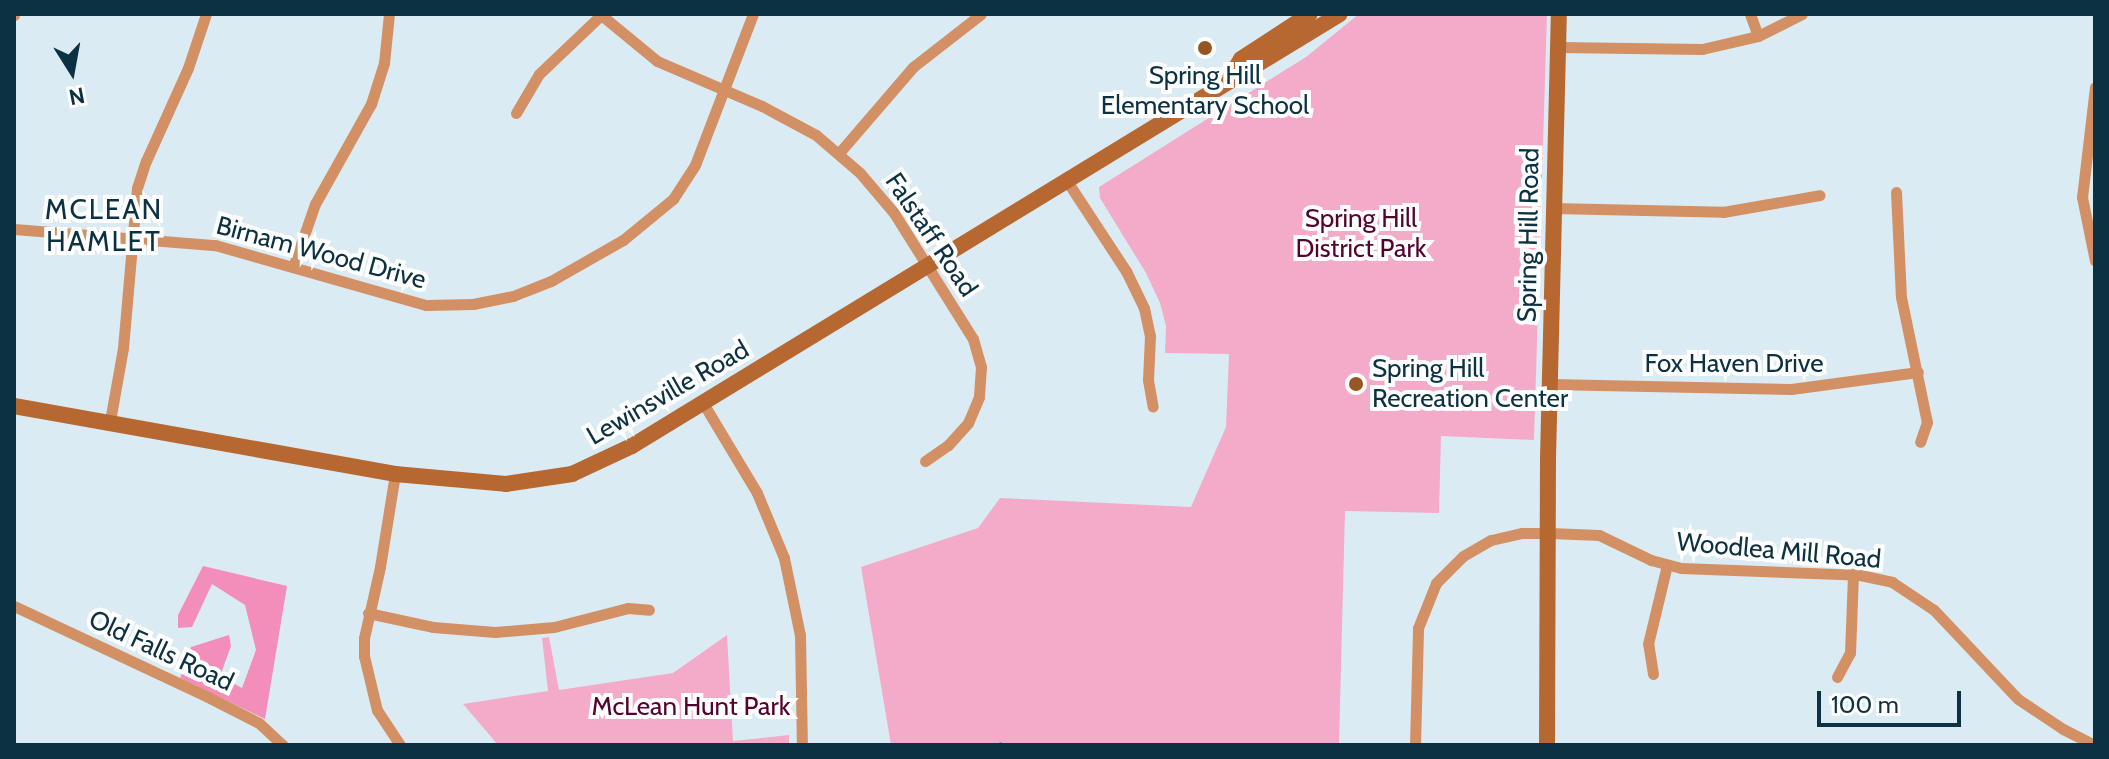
<!DOCTYPE html>
<html>
<head>
<meta charset="utf-8">
<style>
	body { margin:0 }
	#map { position:relative; width:2109px; height:759px; overflow:hidden; background:#dbebf4; font-family:Cabin,sans-serif }
	div>[style] { position:absolute }
	.green>* { inset:0; background:#f4abc9 }
	.forest>* { inset:0; background:#f38db9 }
	.stream>* { height:3px; margin:-1.5px; padding:0 1.5px; transform-origin:1.5px; border-radius:1.5px; background:#1fa2d9 }
	.minor>* { height:11px; margin:-5.5px; padding:0 5.5px; transform-origin:5.5px; border-radius:5.5px; background:#d39064 }
	.secondary>* { height:16px; margin:-8px; padding:0 8px; transform-origin:8px; border-radius:8px; background:#b76830 }
	.dots>* { width:22px; height:22px; translate:-50% -50%; box-sizing:border-box; border:4px solid #fff; border-radius:50% }
	span { translate:-50% -50%; white-space:nowrap; text-align:center; line-height:1.15; -webkit-text-stroke:8px #fff; paint-order:stroke }
	.poi-label { font-size:26px; color:#0c3143 }
	.left { translate:0 -50%; text-align:left }
	.park-label { font-size:26px; color:#540331 }
	.street-label { font-size:26px; color:#0c3143 }
	.neighbourhood-label { font-size:28px; color:#0c3143; letter-spacing:2px }
	.frame { position:absolute; inset:0; border:16px solid #0c3143; pointer-events:none }
	.north { position:absolute; left:32px; top:32px; width:80px; height:80px; -webkit-text-stroke:6px #fff; paint-order:stroke; rotate:169deg; font-size:22px; font-weight:700; line-height:32px; text-align:center; color:#0c3143 }
	.north::after { content:''; display:block; margin:auto; width:28px; height:36px; background:#0c3143; clip-path:polygon(50% 0,100% 100%,50% 72%,0 100%) }
	.scale { position:absolute; left:1817px; top:691px; width:144px; height:36px; box-sizing:border-box; border:4px solid #0c3143; border-top:0; padding-left:10px; font-size:24px; line-height:28px; white-space:nowrap; color:#0c3143; -webkit-text-stroke:6px #fff; paint-order:stroke }
</style>
</head>
<body>
<div id="map">
	<div class="green">
		<i style="clip-path:polygon(1359px 14px,1547px 14px,1534px 440px,1441px 436px,1439px 513px,1345px 511px,1339px 745px,891px 745px,861px 567px,978px 528px,1000px 498px,1191px 507px,1226px 427px,1229px 354px,1165px 353px,1166px 326px,1160px 303px,1146px 273px,1100px 198px,1099px 187px,1306px 57px)"></i>
		<i style="clip-path:polygon(727px 635px,733px 741px,789px 735px,789px 744px,498px 745px,463px 704px,548px 691px,542px 638px,549px 637px,559px 690px,673px 673px)"></i>
	</div>
	<div class="forest">
		<i style="clip-path:polygon(203px 566px,287px 586px,265px 719px,180px 678px,191px 647px,229px 635px,231px 646px,220px 676px,242px 688px,256px 650px,245px 605px,212px 584px,192px 627px,178px 628px,178px 615px)"></i>
	</div>
	<div class="stream">
		<i style="left:1000px;top:743px;width:3px;rotate:45deg"></i>
	</div>
	<div class="minor">
		<i style="left:600px;top:14px;width:74px;rotate:39.5deg"></i>
		<i style="left:657px;top:61px;width:114px;rotate:23.2deg"></i>
		<i style="left:762px;top:106px;width:61px;rotate:28.2deg"></i>
		<i style="left:816px;top:135px;width:58px;rotate:40.8deg"></i>
		<i style="left:860px;top:173px;width:52px;rotate:49.6deg"></i>
		<i style="left:894px;top:213px;width:149px;rotate:57.9deg"></i>
		<i style="left:973px;top:339px;width:29px;rotate:74deg"></i>
		<i style="left:981px;top:367px;width:30px;rotate:94deg"></i>
		<i style="left:979px;top:397px;width:28px;rotate:113deg"></i>
		<i style="left:968px;top:423px;width:30px;rotate:132deg"></i>
		<i style="left:948px;top:445px;width:28px;rotate:145deg"></i>
		<i style="left:1750px;top:14px;width:23px;rotate:70deg"></i>
		<i style="left:14px;top:15px;width:1px;rotate:-90deg"></i>
		<i style="left:1558px;top:47px;width:144px;rotate:0.8deg"></i>
		<i style="left:1702px;top:49px;width:57px;rotate:-13.1deg"></i>
		<i style="left:1758px;top:36px;width:49px;rotate:-26.6deg"></i>
		<i style="left:2095px;top:87px;width:111px;rotate:96.7deg"></i>
		<i style="left:2082px;top:197px;width:65px;rotate:78.5deg"></i>
		<i style="left:516px;top:113px;width:45px;rotate:-59.5deg"></i>
		<i style="left:539px;top:74px;width:86px;rotate:-43.6deg"></i>
		<i style="left:839px;top:153px;width:113px;rotate:-49.3deg"></i>
		<i style="left:913px;top:67px;width:86px;rotate:-37.9deg"></i>
		<i style="left:1067px;top:181px;width:108px;rotate:56.8deg"></i>
		<i style="left:1126px;top:271px;width:41px;rotate:64.1deg"></i>
		<i style="left:1144px;top:308px;width:29px;rotate:78deg"></i>
		<i style="left:1150px;top:336px;width:44px;rotate:92.6deg"></i>
		<i style="left:1148px;top:380px;width:27px;rotate:80deg"></i>
		<i style="left:1896px;top:192px;width:105px;rotate:87.3deg"></i>
		<i style="left:1901px;top:297px;width:128px;rotate:78.3deg"></i>
		<i style="left:1927px;top:422px;width:21px;rotate:109deg"></i>
		<i style="left:1553px;top:208px;width:170px;rotate:1.3deg"></i>
		<i style="left:1723px;top:212px;width:98px;rotate:-9.9deg"></i>
		<i style="left:14px;top:229px;width:202px;rotate:4.6deg"></i>
		<i style="left:215px;top:245px;width:219px;rotate:15.9deg"></i>
		<i style="left:426px;top:305px;width:47px;rotate:-1.2deg"></i>
		<i style="left:473px;top:304px;width:41px;rotate:-11.3deg"></i>
		<i style="left:513px;top:296px;width:41px;rotate:-21.5deg"></i>
		<i style="left:551px;top:281px;width:83px;rotate:-29.7deg"></i>
		<i style="left:623px;top:240px;width:65px;rotate:-39.4deg"></i>
		<i style="left:673px;top:199px;width:40px;rotate:-57.1deg"></i>
		<i style="left:695px;top:165px;width:162px;rotate:-69deg"></i>
		<i style="left:293px;top:267px;width:67px;rotate:-70.8deg"></i>
		<i style="left:315px;top:204px;width:115px;rotate:-60.8deg"></i>
		<i style="left:371px;top:104px;width:43px;rotate:-72.4deg"></i>
		<i style="left:384px;top:63px;width:49px;rotate:-84.2deg"></i>
		<i style="left:1550px;top:384px;width:241px;rotate:1.2deg"></i>
		<i style="left:1791px;top:389px;width:128px;rotate:-7.6deg"></i>
		<i style="left:703px;top:403px;width:105px;rotate:59deg"></i>
		<i style="left:757px;top:493px;width:70px;rotate:67.4deg"></i>
		<i style="left:784px;top:558px;width:79px;rotate:78.3deg"></i>
		<i style="left:800px;top:635px;width:110px;rotate:89deg"></i>
		<i style="left:110px;top:421px;width:74px;rotate:-79.9deg"></i>
		<i style="left:123px;top:348px;width:161px;rotate:-85deg"></i>
		<i style="left:137px;top:188px;width:28px;rotate:-72deg"></i>
		<i style="left:146px;top:161px;width:102px;rotate:-65.7deg"></i>
		<i style="left:188px;top:68px;width:57px;rotate:-71.6deg"></i>
		<i style="left:395px;top:474px;width:94px;rotate:99.2deg"></i>
		<i style="left:380px;top:567px;width:73px;rotate:102.7deg"></i>
		<i style="left:364px;top:638px;width:18px;rotate:90deg"></i>
		<i style="left:364px;top:656px;width:56px;rotate:76.5deg"></i>
		<i style="left:377px;top:710px;width:42px;rotate:56.7deg"></i>
		<i style="left:14px;top:606px;width:212px;rotate:25.1deg"></i>
		<i style="left:206px;top:696px;width:59px;rotate:27deg"></i>
		<i style="left:259px;top:723px;width:33px;rotate:43deg"></i>
		<i style="left:368px;top:613px;width:66px;rotate:12.2deg"></i>
		<i style="left:433px;top:627px;width:62px;rotate:4.6deg"></i>
		<i style="left:495px;top:632px;width:59px;rotate:-4.8deg"></i>
		<i style="left:554px;top:627px;width:76px;rotate:-14.4deg"></i>
		<i style="left:628px;top:608px;width:21px;rotate:5deg"></i>
		<i style="left:1653px;top:674px;width:30px;rotate:-99deg"></i>
		<i style="left:1648px;top:644px;width:81px;rotate:-76.5deg"></i>
		<i style="left:1837px;top:677px;width:27px;rotate:-62deg"></i>
		<i style="left:1850px;top:653px;width:79px;rotate:-87.8deg"></i>
		<i style="left:1415px;top:745px;width:117px;rotate:-88.5deg"></i>
		<i style="left:1418px;top:628px;width:48px;rotate:-68.2deg"></i>
		<i style="left:1436px;top:583px;width:38px;rotate:-45deg"></i>
		<i style="left:1463px;top:556px;width:32px;rotate:-30deg"></i>
		<i style="left:1491px;top:540px;width:32px;rotate:-13deg"></i>
		<i style="left:1522px;top:533px;width:28px"></i>
		<i style="left:1550px;top:533px;width:49px;rotate:2.3deg"></i>
		<i style="left:1599px;top:535px;width:58px;rotate:25.7deg"></i>
		<i style="left:1651px;top:560px;width:31px;rotate:15deg"></i>
		<i style="left:1681px;top:568px;width:179px;rotate:2.2deg"></i>
		<i style="left:1860px;top:575px;width:33px;rotate:12deg"></i>
		<i style="left:1892px;top:582px;width:50px;rotate:33.7deg"></i>
		<i style="left:1934px;top:610px;width:122px;rotate:46.7deg"></i>
		<i style="left:2018px;top:699px;width:54px;rotate:33.7deg"></i>
		<i style="left:2063px;top:729px;width:36px;rotate:27deg"></i>
	</div>
	<div class="secondary">
		<i style="left:1229px;top:79px;width:23px;rotate:-59deg"></i>
		<i style="left:1241px;top:59px;width:82px;rotate:-33.1deg"></i>
		<i style="left:14px;top:406px;width:387px;rotate:10.1deg"></i>
		<i style="left:395px;top:474px;width:111px;rotate:5.1deg"></i>
		<i style="left:506px;top:484px;width:67px;rotate:-8.6deg"></i>
		<i style="left:572px;top:474px;width:66px;rotate:-25deg"></i>
		<i style="left:632px;top:446px;width:829px;rotate:-31.39deg"></i>
		<i style="left:1547px;top:745px;width:287px;rotate:-89.8deg"></i>
		<i style="left:1548px;top:458px;width:444px;rotate:-88.6deg"></i>
	</div>
	<div class="dots">
		<i style="left:1205px;top:48px;background:#985524"></i>
		<i style="left:1356px;top:384px;background:#985524"></i>
	</div>
	<div class="poi-label">
		<span style="left:1205px;top:91px">Spring Hill<br>Elementary School</span>
		<span class="left" style="left:1372px;top:384px">Spring Hill<br>Recreation Center</span>
	</div>
	<div class="park-label">
		<span style="left:1361px;top:234px">Spring Hill<br>District Park</span>
		<span style="left:691px;top:707px">McLean Hunt Park</span>
	</div>
	<div class="street-label">
		<span style="left:931px;top:235px;rotate:56deg">Falstaff Road</span>
		<span style="left:1529px;top:235px;rotate:-89deg">Spring Hill Road</span>
		<span style="left:321px;top:253px;rotate:15deg">Birnam Wood Drive</span>
		<span style="left:1734px;top:364px">Fox Haven Drive</span>
		<span style="left:668px;top:393px;rotate:-30deg">Lewinsville Road</span>
		<span style="left:1779px;top:551px;rotate:5deg">Woodlea Mill Road</span>
		<span style="left:161px;top:651px;rotate:25deg">Old Falls Road</span>
	</div>
	<div class="neighbourhood-label">
		<span style="left:104px;top:225px">MCLEAN<br>HAMLET</span>
	</div>
	<div class="frame"></div>
	<div class="north">N</div>
	<div class="scale">100 m</div>
</div>
</body>
</html>
